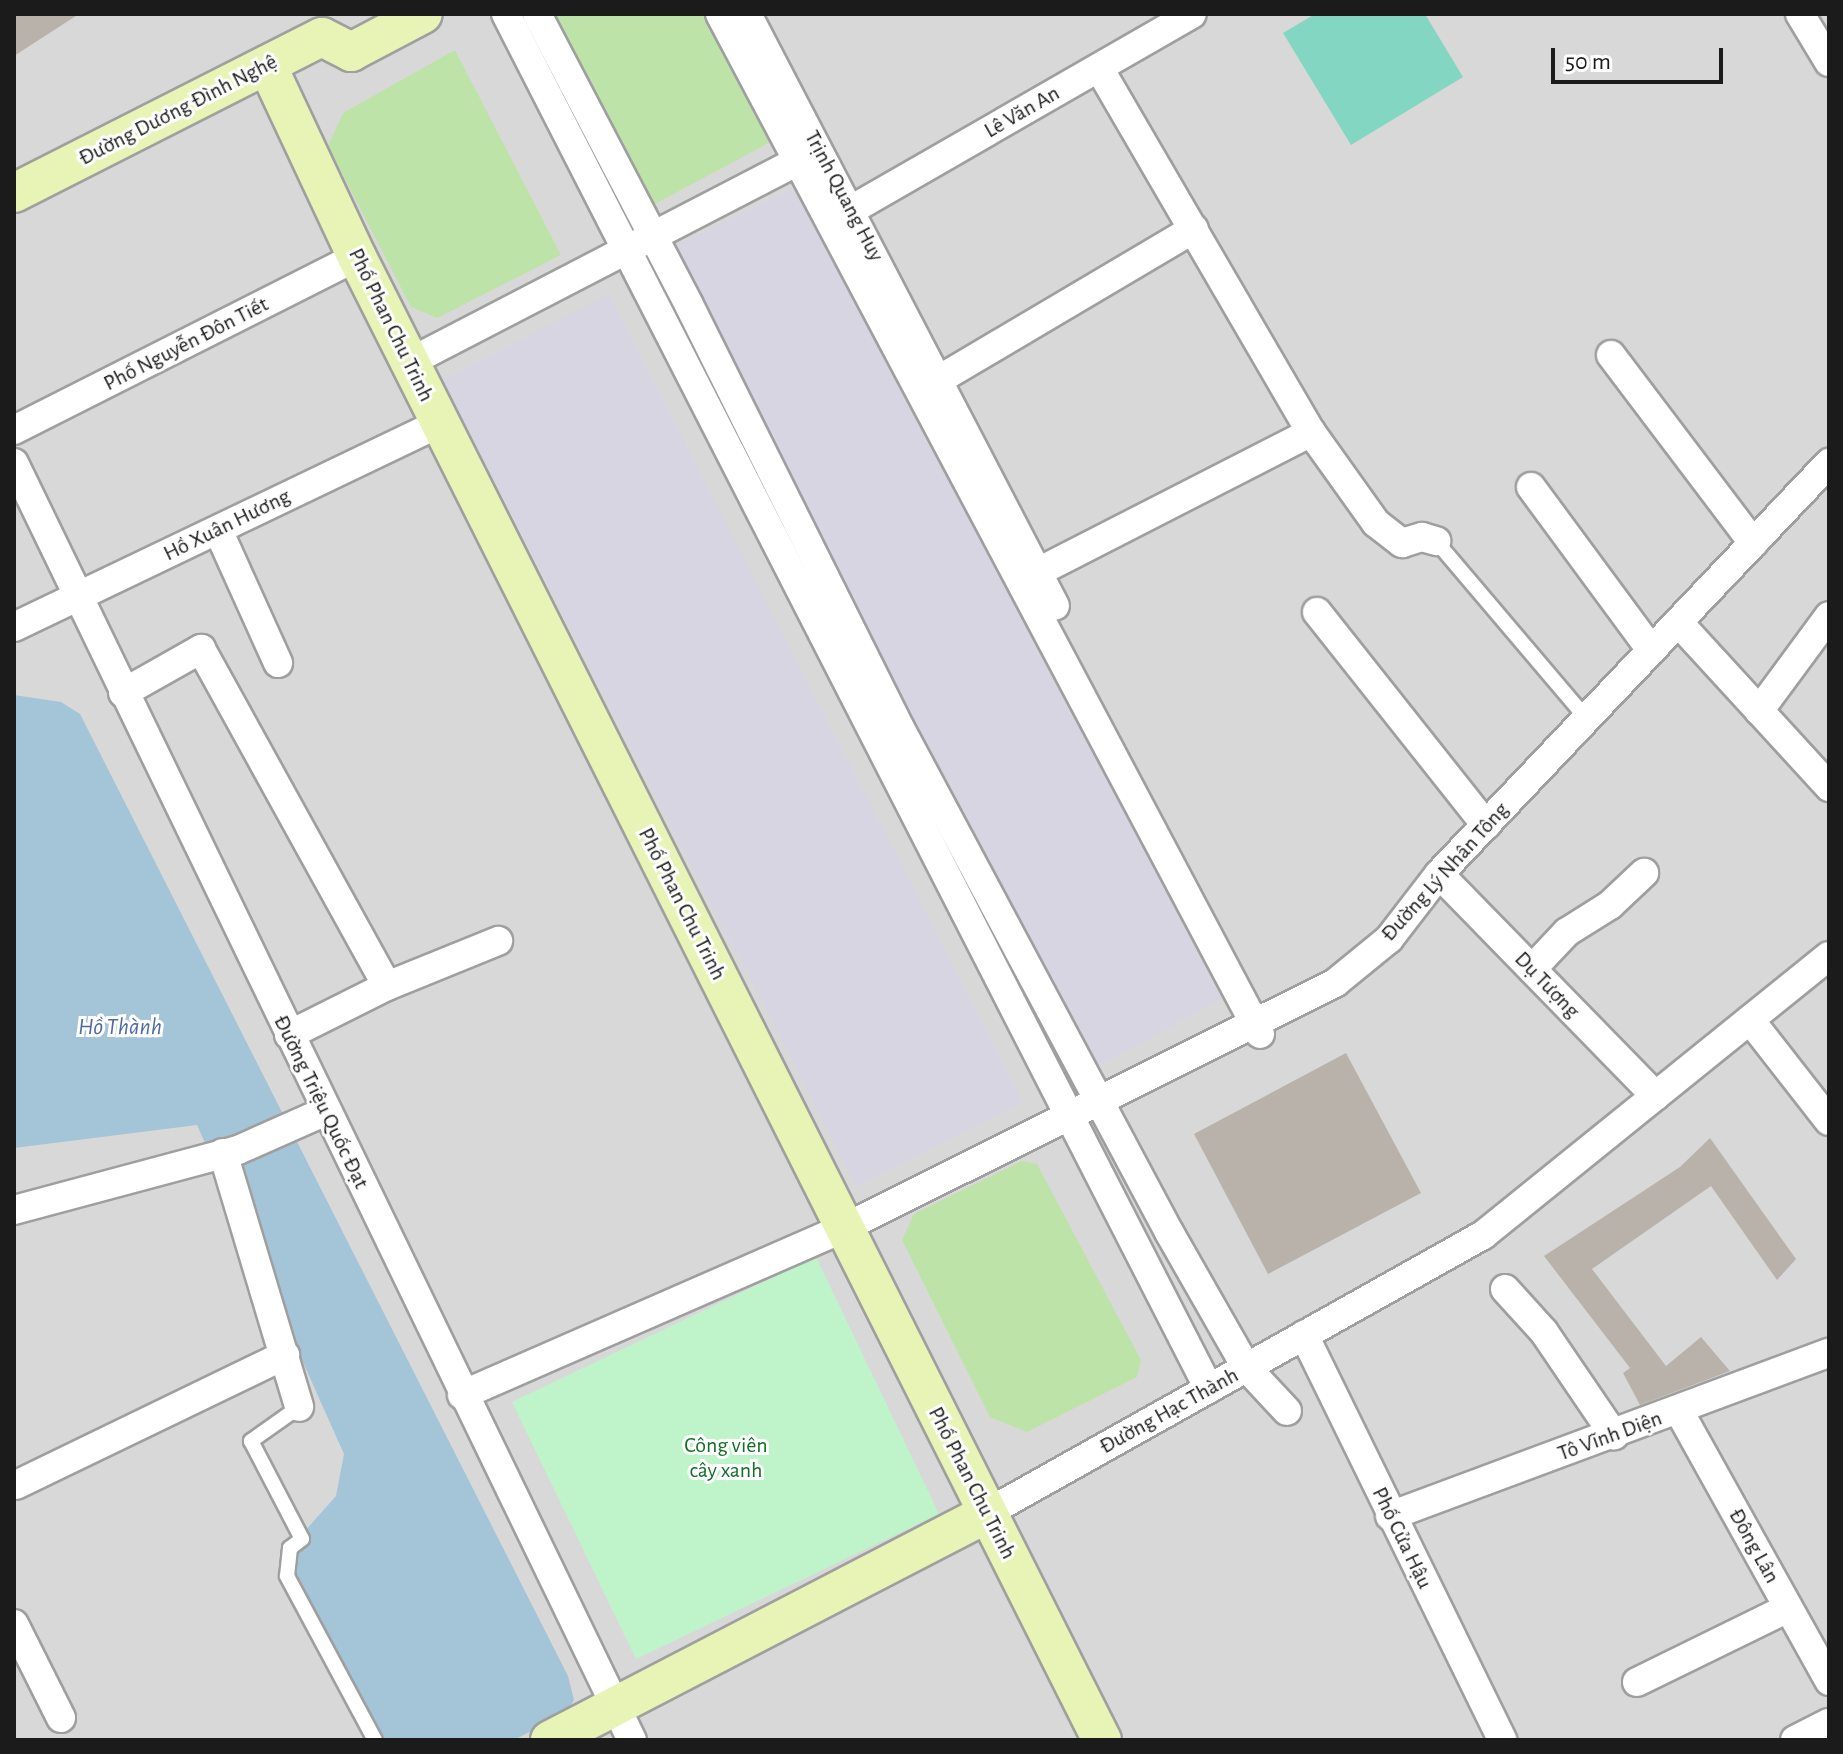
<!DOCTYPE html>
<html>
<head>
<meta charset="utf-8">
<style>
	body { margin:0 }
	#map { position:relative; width:1843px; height:1754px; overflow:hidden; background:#eceae1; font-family:"Alegreya Sans",sans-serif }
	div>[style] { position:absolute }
	.residential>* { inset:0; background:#d9d8d8 }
	.grass>* { inset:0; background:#bde3a9 }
	.park>* { inset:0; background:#bff4cb }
	.pitch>* { inset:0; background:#83d6c2 }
	.plaza>* { inset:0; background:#d7d5e1 }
	.water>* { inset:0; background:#a4c4d7 }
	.building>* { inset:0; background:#b8b2ab }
	.roads { filter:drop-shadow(2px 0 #9f9f9f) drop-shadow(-2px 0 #9f9f9f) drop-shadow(0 2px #9f9f9f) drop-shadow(0 -2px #9f9f9f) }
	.lane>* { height:14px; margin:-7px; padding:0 7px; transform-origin:7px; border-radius:7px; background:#fff }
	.street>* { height:28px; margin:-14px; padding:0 14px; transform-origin:14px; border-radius:14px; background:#fff }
	.secondary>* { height:38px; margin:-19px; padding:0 19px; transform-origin:19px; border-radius:19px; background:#e8f4b6 }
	span { translate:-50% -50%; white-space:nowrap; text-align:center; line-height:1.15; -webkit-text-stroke:6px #fff; paint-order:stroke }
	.street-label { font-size:22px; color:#1b1b1b }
	.park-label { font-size:22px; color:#126f28 }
	.water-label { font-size:24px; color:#4f6ca2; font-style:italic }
	.frame { position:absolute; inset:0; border:16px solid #1b1b1b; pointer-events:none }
	.scale { position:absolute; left:1551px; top:48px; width:172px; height:36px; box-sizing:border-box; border:4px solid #1b1b1b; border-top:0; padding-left:10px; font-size:24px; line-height:28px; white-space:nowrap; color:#1b1b1b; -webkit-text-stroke:6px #fff; paint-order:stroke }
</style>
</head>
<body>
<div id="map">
	<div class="residential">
		<i style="clip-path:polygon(14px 14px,1829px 14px,1829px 1740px,14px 1740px)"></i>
	</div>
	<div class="grass">
		<i style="clip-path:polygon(551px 14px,712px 14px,778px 138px,653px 205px)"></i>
		<i style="clip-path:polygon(455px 50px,561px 255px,437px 318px,411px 307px,328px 146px,343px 113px)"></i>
		<i style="clip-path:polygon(1022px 1161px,1037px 1164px,1141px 1360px,1137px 1377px,1027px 1432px,990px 1417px,902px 1240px,914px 1214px)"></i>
	</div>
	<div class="park">
		<i style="clip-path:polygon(816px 1257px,939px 1514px,636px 1659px,512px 1402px)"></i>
	</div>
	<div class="pitch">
		<i style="clip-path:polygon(1315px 14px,1425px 14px,1463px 77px,1351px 145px,1283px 33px)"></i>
	</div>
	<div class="plaza">
		<i style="clip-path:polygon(802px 184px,1233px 993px,1093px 1069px,667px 249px)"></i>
		<i style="clip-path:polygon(609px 294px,1023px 1102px,856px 1187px,443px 380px)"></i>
	</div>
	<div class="water">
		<i style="clip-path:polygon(14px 695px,61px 702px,80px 714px,568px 1676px,574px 1700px,566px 1713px,514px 1740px,377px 1740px,292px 1578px,288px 1550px,336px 1496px,344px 1454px,197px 1125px,14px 1148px)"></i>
	</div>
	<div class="building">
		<i style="clip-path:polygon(14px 14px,79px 14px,14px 56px)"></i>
		<i style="clip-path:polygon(1346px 1053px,1421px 1193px,1268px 1274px,1194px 1134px)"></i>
		<i style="clip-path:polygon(1710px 1138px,1796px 1259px,1777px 1280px,1711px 1186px,1592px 1269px,1666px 1366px,1701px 1337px,1730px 1371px,1640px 1405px,1623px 1373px,1630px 1368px,1544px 1256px,1680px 1167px)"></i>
	</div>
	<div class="roads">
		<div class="lane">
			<i style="left:1436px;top:541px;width:232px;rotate:49.7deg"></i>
			<i style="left:299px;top:1407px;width:59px;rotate:144.7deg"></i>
			<i style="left:251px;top:1441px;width:110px;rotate:62.5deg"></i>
			<i style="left:302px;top:1539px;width:15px;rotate:143deg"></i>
			<i style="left:290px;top:1548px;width:28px;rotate:96deg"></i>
			<i style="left:287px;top:1576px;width:186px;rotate:61.8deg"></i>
		</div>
		<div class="street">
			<i style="left:506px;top:14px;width:1544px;rotate:62.92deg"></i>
			<i style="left:537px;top:14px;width:328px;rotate:62.4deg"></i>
			<i style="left:689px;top:305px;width:473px;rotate:63.5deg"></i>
			<i style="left:900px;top:728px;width:571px;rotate:61.91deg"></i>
			<i style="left:1169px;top:1232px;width:155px;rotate:60.3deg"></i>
			<i style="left:1246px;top:1367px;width:60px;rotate:47deg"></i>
			<i style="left:720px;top:14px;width:1154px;rotate:62.1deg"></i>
			<i style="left:747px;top:14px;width:667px;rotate:62.51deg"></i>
			<i style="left:1800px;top:14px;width:56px;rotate:58.9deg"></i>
			<i style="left:1099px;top:68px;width:421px;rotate:59.8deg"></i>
			<i style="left:1311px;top:432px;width:112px;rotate:54.5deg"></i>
			<i style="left:1376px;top:523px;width:33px;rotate:38deg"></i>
			<i style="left:1402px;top:543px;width:21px;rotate:-17deg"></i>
			<i style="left:1422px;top:537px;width:15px;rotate:16deg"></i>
			<i style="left:851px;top:210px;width:393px;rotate:-29.9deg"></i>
			<i style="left:1611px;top:355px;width:236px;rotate:52.9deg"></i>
			<i style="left:410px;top:362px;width:456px;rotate:-27.4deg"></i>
			<i style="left:940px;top:379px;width:295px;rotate:-30.6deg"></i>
			<i style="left:14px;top:430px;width:384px;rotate:-26.8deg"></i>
			<i style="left:14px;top:463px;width:1419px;rotate:64.18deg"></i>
			<i style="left:1531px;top:487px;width:202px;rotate:53.6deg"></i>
			<i style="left:218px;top:530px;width:146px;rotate:65.7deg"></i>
			<i style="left:1038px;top:572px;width:307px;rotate:-27.1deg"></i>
			<i style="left:1317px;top:612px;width:272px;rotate:51.6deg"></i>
			<i style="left:1678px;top:622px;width:224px;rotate:47.5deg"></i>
			<i style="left:14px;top:627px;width:472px;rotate:-25.6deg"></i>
			<i style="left:123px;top:693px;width:90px;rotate:-29.4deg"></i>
			<i style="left:201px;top:649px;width:385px;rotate:61.1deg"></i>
			<i style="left:1759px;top:711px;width:118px;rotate:-53.6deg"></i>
			<i style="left:1439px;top:874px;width:310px;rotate:45.7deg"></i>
			<i style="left:1532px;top:969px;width:51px;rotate:-46.6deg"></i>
			<i style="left:1567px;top:932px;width:51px;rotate:-32.1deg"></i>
			<i style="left:1610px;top:905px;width:47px;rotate:-43.3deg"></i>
			<i style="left:1750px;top:1020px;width:128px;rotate:52deg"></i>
			<i style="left:289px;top:1035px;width:110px;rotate:-26.6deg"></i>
			<i style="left:387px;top:986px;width:120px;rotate:-22.1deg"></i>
			<i style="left:223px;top:1153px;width:265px;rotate:73.3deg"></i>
			<i style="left:14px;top:1210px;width:232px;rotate:-15deg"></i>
			<i style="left:238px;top:1150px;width:96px;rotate:-23.9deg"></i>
			<i style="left:1505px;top:1289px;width:58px;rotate:47.8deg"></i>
			<i style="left:1544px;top:1332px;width:125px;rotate:55.8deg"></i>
			<i style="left:1304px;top:1335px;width:451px;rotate:63.9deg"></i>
			<i style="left:462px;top:1395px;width:417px;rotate:-23.6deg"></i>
			<i style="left:844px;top:1228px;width:549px;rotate:-26.52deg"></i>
			<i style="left:1335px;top:983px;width:70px;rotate:-39.2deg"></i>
			<i style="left:1389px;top:939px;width:82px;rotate:-52.4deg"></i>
			<i style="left:1439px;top:874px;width:567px;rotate:-46.5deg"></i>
			<i style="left:1679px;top:1411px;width:309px;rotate:60.9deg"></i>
			<i style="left:16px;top:1485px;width:299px;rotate:-25.8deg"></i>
			<i style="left:987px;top:1513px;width:569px;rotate:-29.27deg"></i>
			<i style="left:1483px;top:1235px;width:444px;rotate:-38.9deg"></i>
			<i style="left:1390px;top:1516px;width:468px;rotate:-20.4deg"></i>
			<i style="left:14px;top:1624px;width:105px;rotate:63.4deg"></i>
			<i style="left:1637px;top:1682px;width:168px;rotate:-26.1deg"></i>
			<i style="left:1795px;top:1740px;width:38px;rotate:-27deg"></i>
		</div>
		<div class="secondary">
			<i style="left:322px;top:37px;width:33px;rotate:27deg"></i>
			<i style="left:351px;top:52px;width:81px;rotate:-27.8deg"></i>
			<i style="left:267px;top:65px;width:212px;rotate:64.9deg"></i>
			<i style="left:357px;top:257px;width:1660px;rotate:63.33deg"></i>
			<i style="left:14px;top:193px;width:345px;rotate:-26.9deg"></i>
			<i style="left:550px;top:1740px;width:492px;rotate:-27.4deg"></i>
		</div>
	</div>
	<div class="street-label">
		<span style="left:178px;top:110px;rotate:-27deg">Đường Dương Đình Nghệ</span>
		<span style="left:1022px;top:112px;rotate:-30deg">Lê Văn An</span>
		<span style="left:844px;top:196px;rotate:62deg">Trịnh Quang Huy</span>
		<span style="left:391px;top:325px;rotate:64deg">Phố Phan Chu Trinh</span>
		<span style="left:186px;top:344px;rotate:-27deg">Phố Nguyễn Đôn Tiết</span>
		<span style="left:227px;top:525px;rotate:-26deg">Hồ Xuân Hương</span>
		<span style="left:1445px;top:872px;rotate:-48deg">Đường Lý Nhân Tông</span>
		<span style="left:682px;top:904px;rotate:63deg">Phố Phan Chu Trinh</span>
		<span style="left:1547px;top:985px;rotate:46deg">Dụ Tượng</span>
		<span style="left:321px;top:1102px;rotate:64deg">Đường Triệu Quốc Đạt</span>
		<span style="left:1169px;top:1411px;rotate:-29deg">Đường Hạc Thành</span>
		<span style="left:1610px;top:1436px;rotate:-20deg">Tô Vĩnh Diện</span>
		<span style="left:972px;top:1483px;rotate:63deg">Phố Phan Chu Trinh</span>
		<span style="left:1402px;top:1538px;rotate:64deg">Phố Cửa Hậu</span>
		<span style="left:1754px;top:1546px;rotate:61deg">Đông Lân</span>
	</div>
	<div class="park-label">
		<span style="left:726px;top:1458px">Công viên<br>cây xanh</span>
	</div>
	<div class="water-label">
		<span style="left:120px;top:1028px">Hồ Thành</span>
	</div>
	<div class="frame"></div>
	<div class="scale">50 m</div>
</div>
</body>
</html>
